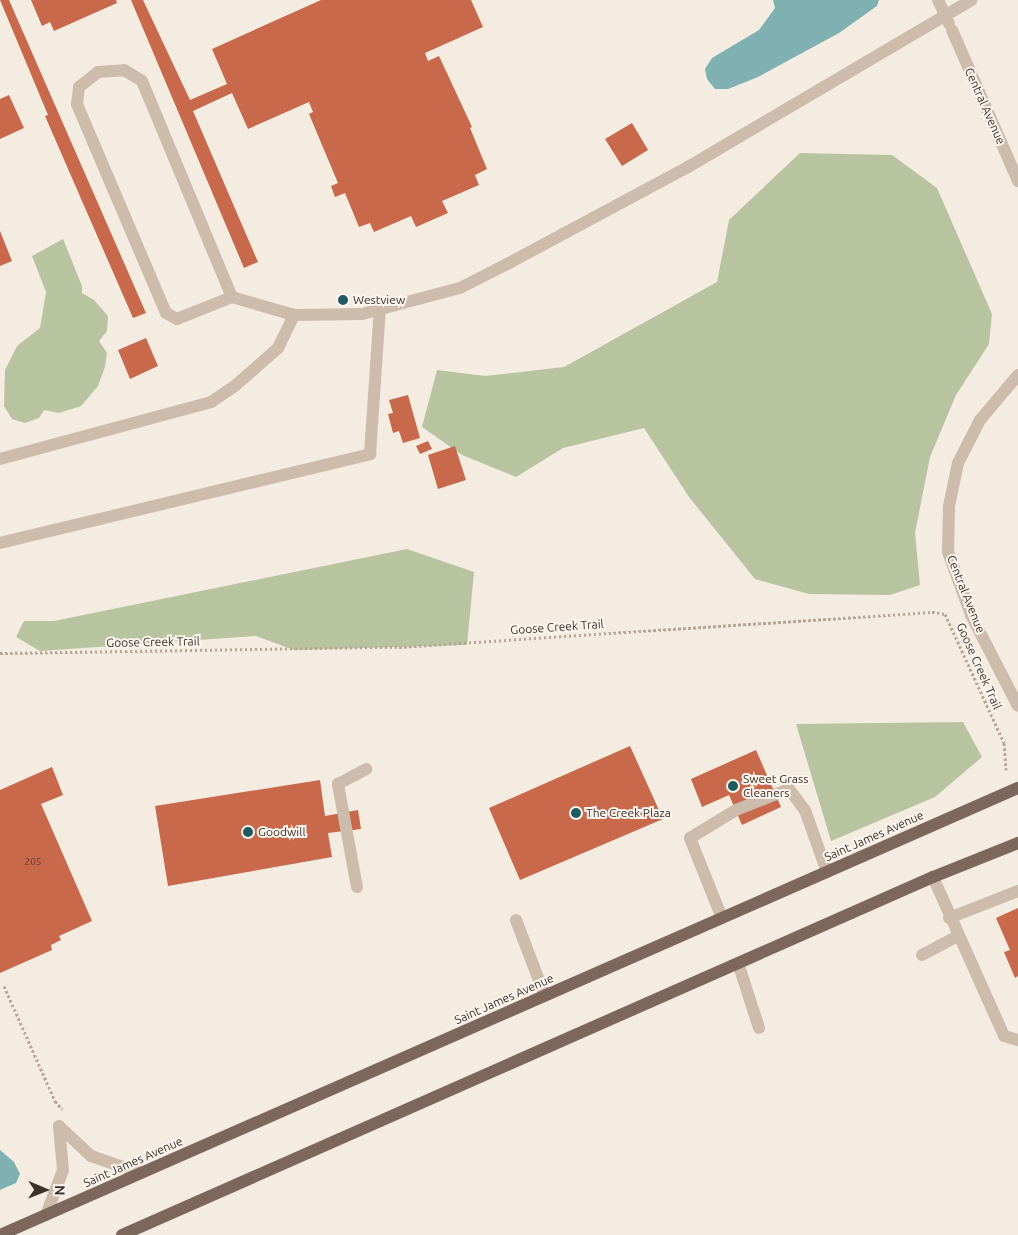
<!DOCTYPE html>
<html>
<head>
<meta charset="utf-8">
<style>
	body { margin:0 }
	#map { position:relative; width:1018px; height:1235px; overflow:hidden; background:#f4ebe1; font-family:Ubuntu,sans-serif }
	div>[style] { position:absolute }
	.green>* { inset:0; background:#b8c4a0 }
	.water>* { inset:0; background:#7fb0b2 }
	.building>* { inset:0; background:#c8694b }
	.path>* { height:3px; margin-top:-1.5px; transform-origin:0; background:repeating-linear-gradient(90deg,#b9a596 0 2.5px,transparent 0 5px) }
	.lane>* { height:12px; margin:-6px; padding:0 6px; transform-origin:6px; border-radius:6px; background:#cdbbac }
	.street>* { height:12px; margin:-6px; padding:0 6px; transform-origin:6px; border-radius:6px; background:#cdbbac }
	.primary>* { height:12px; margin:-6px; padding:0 6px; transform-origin:6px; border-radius:6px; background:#7d675c }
	.dots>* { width:14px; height:14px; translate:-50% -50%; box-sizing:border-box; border:2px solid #fbf5ee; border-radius:50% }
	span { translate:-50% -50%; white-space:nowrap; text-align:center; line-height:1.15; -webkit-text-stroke:4px #fbf5ee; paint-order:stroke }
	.number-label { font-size:10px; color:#5e3e33 }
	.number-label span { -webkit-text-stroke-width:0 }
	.street-label { font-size:12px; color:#3b302b }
	.poi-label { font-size:12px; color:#3b302b }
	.left { translate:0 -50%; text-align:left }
	.north { position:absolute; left:20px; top:1165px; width:50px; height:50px; -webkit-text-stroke:4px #fbf5ee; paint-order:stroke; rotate:91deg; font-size:14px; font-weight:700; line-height:20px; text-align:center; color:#3b302b }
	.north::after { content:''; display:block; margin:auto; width:18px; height:22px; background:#3b302b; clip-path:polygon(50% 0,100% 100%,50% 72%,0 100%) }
</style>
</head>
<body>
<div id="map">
	<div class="green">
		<i style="clip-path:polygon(800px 153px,892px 155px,937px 188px,992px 314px,989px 344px,956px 395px,930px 457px,915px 533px,920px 585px,890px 595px,809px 594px,755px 579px,689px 497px,644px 428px,563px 448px,516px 477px,462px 455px,422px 427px,437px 370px,485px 376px,564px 367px,717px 282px,729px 220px)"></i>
		<i style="clip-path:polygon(63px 239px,82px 286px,82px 293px,94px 300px,108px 316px,107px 331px,99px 341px,107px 353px,105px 367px,98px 386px,81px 406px,59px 413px,44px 410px,39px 418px,25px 423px,12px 419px,4px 406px,5px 370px,17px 346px,40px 328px,46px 292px,32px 256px)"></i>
		<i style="clip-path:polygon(407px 549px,474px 572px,467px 645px,294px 650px,256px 636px,40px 651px,16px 637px,24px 621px,54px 621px)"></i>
		<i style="clip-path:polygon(963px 722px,982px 757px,935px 797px,831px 841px,796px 724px)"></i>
	</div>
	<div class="water">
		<i style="clip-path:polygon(773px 0,879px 0,877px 6px,839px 33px,758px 77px,728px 89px,715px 89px,707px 79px,705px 69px,712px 58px,759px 30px,775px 8px)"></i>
		<i style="clip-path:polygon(0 1150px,14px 1162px,20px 1174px,16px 1183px,0 1190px)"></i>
	</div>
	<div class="building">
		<i style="clip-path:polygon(0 0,9px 0,146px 313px,133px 318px,45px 116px,48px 115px)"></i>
		<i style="clip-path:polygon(31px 0,116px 0,117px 3px,54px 31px,50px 22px,42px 26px)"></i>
		<i style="clip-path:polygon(131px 0,143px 0,190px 100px,227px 84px,212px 49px,321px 0,471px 0,483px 27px,425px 53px,428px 61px,439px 56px,472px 127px,470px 128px,487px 169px,475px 175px,479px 185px,442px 201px,448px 213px,416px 227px,411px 216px,374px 232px,370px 223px,359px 227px,345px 193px,335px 197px,331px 186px,338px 183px,309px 114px,313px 112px,309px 102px,248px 129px,232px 93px,193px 111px,258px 262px,244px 268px)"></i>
		<i style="clip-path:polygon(9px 95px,24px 128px,0 139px,0 99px)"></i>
		<i style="clip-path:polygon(632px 123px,648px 150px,622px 166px,605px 139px)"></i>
		<i style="clip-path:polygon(0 231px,12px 261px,0 266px)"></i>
		<i style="clip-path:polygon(146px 338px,158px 366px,130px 379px,118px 350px)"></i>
		<i style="clip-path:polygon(408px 395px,420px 438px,403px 443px,399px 431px,393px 433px,388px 414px,393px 413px,389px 400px)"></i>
		<i style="clip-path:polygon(428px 441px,432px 449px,420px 454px,416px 446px)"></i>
		<i style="clip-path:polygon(455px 446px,466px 480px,438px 489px,428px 455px)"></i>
		<i style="clip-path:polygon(630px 746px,663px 819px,520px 880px,489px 808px)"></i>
		<i style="clip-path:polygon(756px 750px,781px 807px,742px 825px,729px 795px,702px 807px,691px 779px)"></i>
		<i style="clip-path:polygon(52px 767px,63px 795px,41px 804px,92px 921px,59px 936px,61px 940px,51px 945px,52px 950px,0 973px,0 790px)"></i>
		<i style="clip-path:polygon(320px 780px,325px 816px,358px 810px,361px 829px,328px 833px,332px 857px,168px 886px,155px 806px)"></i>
		<i style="clip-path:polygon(1018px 908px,1018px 976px,1015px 978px,1004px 952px,1010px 950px,996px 918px)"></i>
	</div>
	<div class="path">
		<i style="left:0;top:653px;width:399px;rotate:-0.9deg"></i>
		<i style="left:399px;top:647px;width:534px;rotate:-3.76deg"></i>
		<i style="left:932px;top:612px;width:13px;rotate:9deg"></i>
		<i style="left:945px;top:614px;width:142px;rotate:65.4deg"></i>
		<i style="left:1004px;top:743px;width:27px;rotate:86deg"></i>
		<i style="left:4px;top:986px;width:126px;rotate:66.1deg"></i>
		<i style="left:55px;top:1101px;width:11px;rotate:49deg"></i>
	</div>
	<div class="lane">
		<i style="left:938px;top:0;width:26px;rotate:65deg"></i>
		<i style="left:232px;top:297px;width:59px;rotate:158.2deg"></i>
		<i style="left:177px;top:319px;width:13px;rotate:-151deg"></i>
		<i style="left:166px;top:313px;width:227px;rotate:-113.1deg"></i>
		<i style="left:77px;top:104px;width:17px;rotate:-83deg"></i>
		<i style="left:79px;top:87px;width:24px;rotate:-38deg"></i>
		<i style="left:98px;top:72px;width:26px;rotate:-4deg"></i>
		<i style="left:124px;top:70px;width:21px;rotate:31deg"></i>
		<i style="left:142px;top:81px;width:234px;rotate:67.4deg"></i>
		<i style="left:232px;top:297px;width:65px;rotate:16.2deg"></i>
		<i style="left:294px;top:315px;width:68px;rotate:-0.8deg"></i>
		<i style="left:362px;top:314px;width:101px;rotate:-14.9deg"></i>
		<i style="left:460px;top:288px;width:55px;rotate:-27deg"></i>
		<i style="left:509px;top:263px;width:203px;rotate:-28.2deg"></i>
		<i style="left:688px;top:167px;width:329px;rotate:-30.5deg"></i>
		<i style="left:0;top:459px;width:219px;rotate:-15.1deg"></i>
		<i style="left:211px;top:402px;width:30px;rotate:-34deg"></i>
		<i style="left:236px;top:385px;width:56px;rotate:-41.4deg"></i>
		<i style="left:278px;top:348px;width:37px;rotate:-64deg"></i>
		<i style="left:0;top:543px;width:381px;rotate:-13.5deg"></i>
		<i style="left:370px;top:454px;width:145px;rotate:-86.1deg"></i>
		<i style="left:933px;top:877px;width:174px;rotate:65.9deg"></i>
		<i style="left:1004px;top:1036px;width:15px;rotate:16deg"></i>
		<i style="left:357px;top:887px;width:105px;rotate:-100.5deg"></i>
		<i style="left:338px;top:784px;width:32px;rotate:-28deg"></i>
		<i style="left:722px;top:918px;width:86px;rotate:-111.8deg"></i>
		<i style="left:690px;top:838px;width:54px;rotate:-31.3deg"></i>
		<i style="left:736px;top:810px;width:57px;rotate:-21.6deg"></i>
		<i style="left:789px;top:789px;width:26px;rotate:53deg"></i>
		<i style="left:805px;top:810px;width:66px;rotate:70.5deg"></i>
		<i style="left:949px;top:918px;width:74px;rotate:-21.4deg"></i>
		<i style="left:516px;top:920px;width:81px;rotate:69.1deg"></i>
		<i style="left:922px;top:955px;width:40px;rotate:-28deg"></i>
		<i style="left:739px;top:966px;width:65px;rotate:72.1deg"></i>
		<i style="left:59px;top:1126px;width:44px;rotate:43.2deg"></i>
		<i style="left:91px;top:1156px;width:52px;rotate:19.1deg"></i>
		<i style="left:46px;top:1215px;width:48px;rotate:-69.3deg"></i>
		<i style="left:63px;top:1170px;width:44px;rotate:-95.2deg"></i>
	</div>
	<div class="street">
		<i style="left:952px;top:30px;width:165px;rotate:66.4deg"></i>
		<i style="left:1018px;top:375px;width:59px;rotate:130.2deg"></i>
		<i style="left:980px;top:420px;width:48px;rotate:117.1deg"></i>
		<i style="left:958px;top:463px;width:44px;rotate:101.8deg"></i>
		<i style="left:949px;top:506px;width:46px;rotate:91.2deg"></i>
		<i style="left:948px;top:552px;width:67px;rotate:69.9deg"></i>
		<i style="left:971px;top:615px;width:102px;rotate:62.7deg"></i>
	</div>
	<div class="primary">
		<i style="left:0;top:1235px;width:1112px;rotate:-23.71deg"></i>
		<i style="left:122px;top:1235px;width:887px;rotate:-23.82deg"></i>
		<i style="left:933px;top:877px;width:92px;rotate:-21.8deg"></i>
	</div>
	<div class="dots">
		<i style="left:343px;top:300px;background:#1f5a5e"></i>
		<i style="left:733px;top:786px;background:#1f5a5e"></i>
		<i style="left:576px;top:813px;background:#1f5a5e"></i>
		<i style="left:248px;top:832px;background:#1f5a5e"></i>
	</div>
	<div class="number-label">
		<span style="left:33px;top:862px">205</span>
	</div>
	<div class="street-label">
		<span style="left:985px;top:106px;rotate:66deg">Central Avenue</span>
		<span style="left:966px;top:594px;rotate:68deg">Central Avenue</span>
		<span style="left:557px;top:627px;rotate:-4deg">Goose Creek Trail</span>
		<span style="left:153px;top:642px;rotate:-1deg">Goose Creek Trail</span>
		<span style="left:979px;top:666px;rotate:66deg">Goose Creek Trail</span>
		<span style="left:874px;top:836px;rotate:-24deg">Saint James Avenue</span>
		<span style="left:504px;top:999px;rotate:-24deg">Saint James Avenue</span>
		<span style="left:133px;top:1162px;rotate:-24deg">Saint James Avenue</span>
	</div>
	<div class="poi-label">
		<span class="left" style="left:353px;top:300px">Westview</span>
		<span class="left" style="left:743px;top:786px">Sweet Grass<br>Cleaners</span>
		<span class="left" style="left:586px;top:813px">The Creek Plaza</span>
		<span class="left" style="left:258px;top:832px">Goodwill</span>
	</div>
	<div class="north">N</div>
</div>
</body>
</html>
